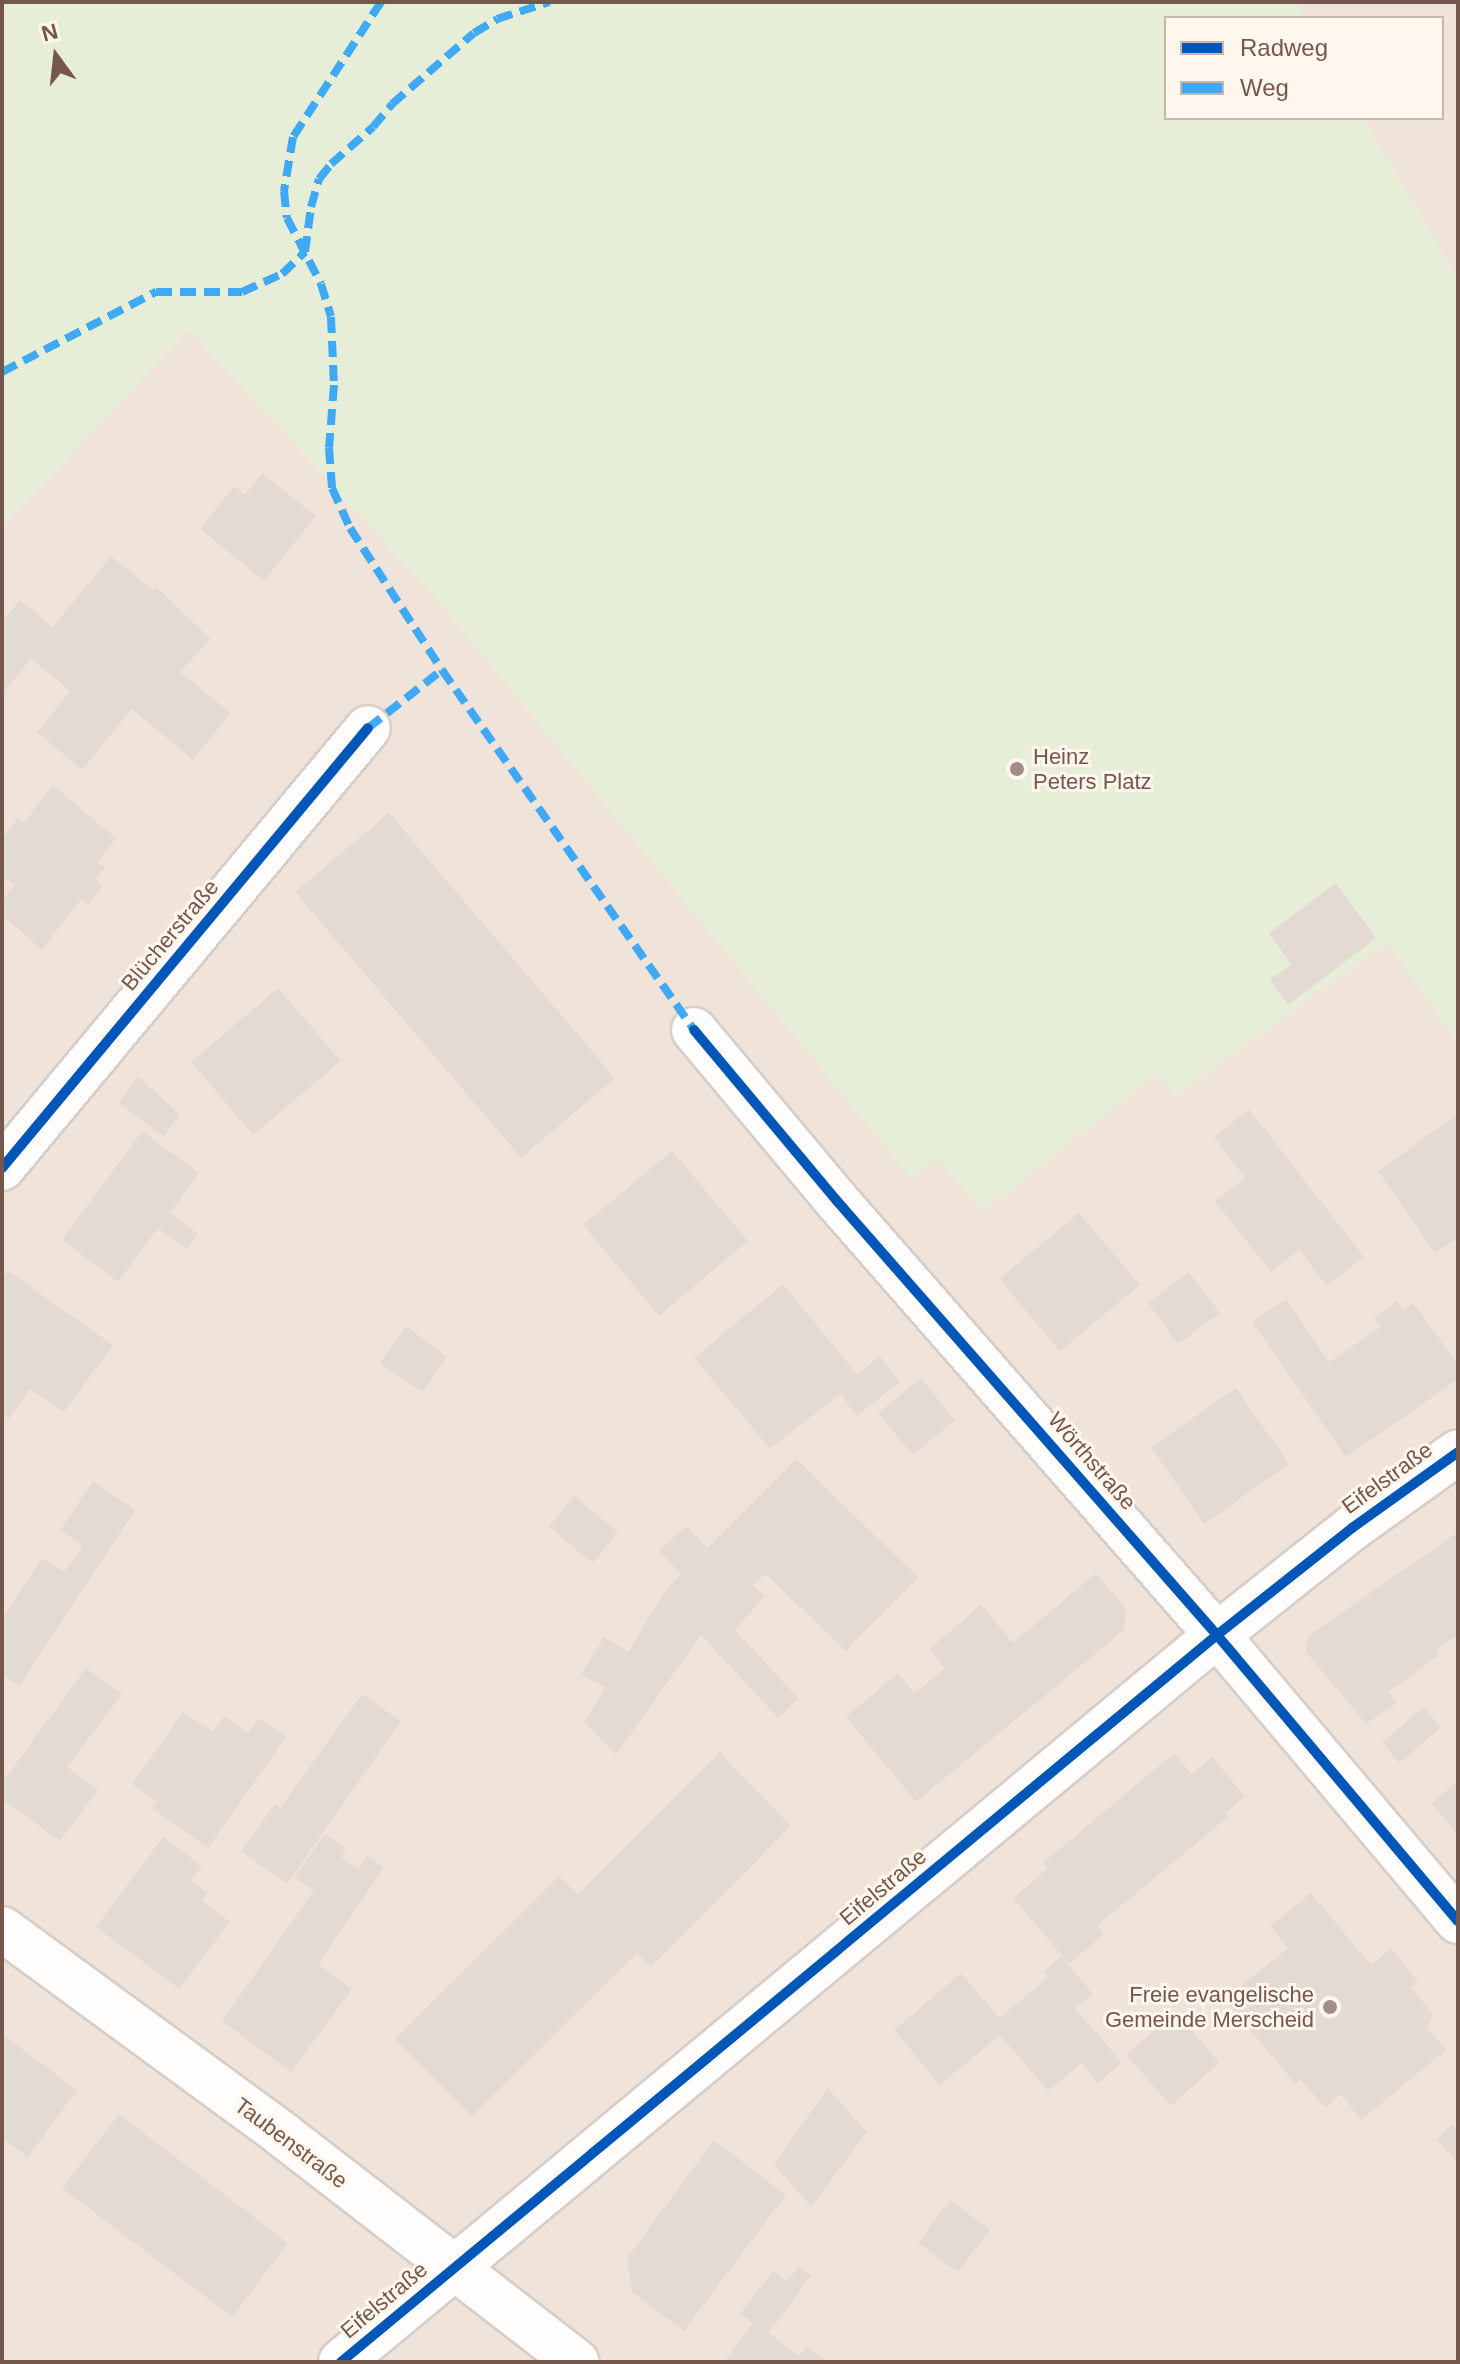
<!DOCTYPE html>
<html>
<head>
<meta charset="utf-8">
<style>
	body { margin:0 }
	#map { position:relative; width:1460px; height:2364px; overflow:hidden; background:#f7f2ec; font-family:Helvetica,sans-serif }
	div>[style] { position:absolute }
	.residential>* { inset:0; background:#f0e4da }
	.green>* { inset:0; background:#e6eed7 }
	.building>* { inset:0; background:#e4dad4 }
	.roads { filter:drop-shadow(2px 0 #d6cec8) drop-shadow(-2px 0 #d6cec8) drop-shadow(0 2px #d6cec8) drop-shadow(0 -2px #d6cec8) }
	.minor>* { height:44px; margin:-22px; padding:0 22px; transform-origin:22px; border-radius:22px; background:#fefdfc }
	.quiet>* { height:8px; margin-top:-4px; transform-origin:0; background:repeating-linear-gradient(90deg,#3fa9f5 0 16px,transparent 0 24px) }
	.cycleway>* { height:10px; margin:-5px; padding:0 5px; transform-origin:5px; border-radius:5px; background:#0057b8 }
	.dots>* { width:22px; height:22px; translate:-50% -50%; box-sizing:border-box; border:4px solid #fff7ee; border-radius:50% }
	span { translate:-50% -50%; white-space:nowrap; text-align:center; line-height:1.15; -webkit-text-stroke:6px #fff7ee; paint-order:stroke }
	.poi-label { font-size:22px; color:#76574c }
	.left { translate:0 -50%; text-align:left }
	.right { translate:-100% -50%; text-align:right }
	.street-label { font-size:22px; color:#76574c }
	.frame { position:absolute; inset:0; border:4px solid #76574c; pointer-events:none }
	.legend { position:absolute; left:1164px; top:16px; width:280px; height:104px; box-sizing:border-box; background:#fff7ee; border:2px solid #c8b7ad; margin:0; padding:10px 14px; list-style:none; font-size:24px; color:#76574c }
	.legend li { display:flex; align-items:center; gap:16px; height:40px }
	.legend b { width:40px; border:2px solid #c8b7ad }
	.north { position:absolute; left:16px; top:16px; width:80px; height:80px; -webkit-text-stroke:6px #fff7ee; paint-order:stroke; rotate:345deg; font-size:22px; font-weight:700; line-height:32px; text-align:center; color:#76574c }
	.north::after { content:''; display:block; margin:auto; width:28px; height:36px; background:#76574c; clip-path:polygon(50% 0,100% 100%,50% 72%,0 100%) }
</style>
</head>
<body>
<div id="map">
	<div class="residential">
		<i style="clip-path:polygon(1217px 2px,1458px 2px,1458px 2362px,2px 2362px,2px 527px,189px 329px,435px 596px,1166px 118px,1442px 118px,1442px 18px,1196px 18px)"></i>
	</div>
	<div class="green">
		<i style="clip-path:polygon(2px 2px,1295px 2px,1304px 18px,1166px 18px,1166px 118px,1363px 118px,1458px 279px,1458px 1042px,1387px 942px,1176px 1095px,1157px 1073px,983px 1212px,937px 1158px,911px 1178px,434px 596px,189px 329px,2px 527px)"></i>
	</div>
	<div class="building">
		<i style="clip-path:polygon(262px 473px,316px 516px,264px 581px,200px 529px,234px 486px,245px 495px)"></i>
		<i style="clip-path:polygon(111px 556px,153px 590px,156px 587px,211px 639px,180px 672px,231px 713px,193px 760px,132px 709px,82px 770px,37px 732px,70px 691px,31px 659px,2px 694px,2px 621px,20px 600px,53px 627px)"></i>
		<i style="clip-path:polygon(52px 785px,116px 838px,97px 863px,105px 868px,95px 879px,103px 886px,88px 905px,81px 899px,42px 950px,2px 915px,2px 901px,15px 885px,2px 876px,2px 839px,18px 818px,24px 823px)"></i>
		<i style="clip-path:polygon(389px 813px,615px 1078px,521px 1158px,295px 892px)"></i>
		<i style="clip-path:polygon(1336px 883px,1376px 938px,1288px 1005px,1270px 980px,1291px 964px,1269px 933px)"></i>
		<i style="clip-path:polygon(278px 988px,341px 1061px,253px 1135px,191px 1062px)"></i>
		<i style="clip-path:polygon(138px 1077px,180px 1114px,164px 1137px,119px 1103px)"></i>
		<i style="clip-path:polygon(1249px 1109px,1364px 1257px,1327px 1286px,1299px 1250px,1271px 1272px,1215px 1201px,1245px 1178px,1214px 1137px)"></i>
		<i style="clip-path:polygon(1458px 1114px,1458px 1237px,1435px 1253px,1378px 1171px)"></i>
		<i style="clip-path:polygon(142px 1131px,199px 1173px,170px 1213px,198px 1234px,187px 1249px,158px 1228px,118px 1282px,62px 1240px)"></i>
		<i style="clip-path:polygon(672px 1151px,748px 1241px,659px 1316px,583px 1225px)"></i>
		<i style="clip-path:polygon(1079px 1213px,1140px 1285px,1060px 1351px,999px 1279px)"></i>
		<i style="clip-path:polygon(8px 1271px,113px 1345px,64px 1412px,30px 1389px,9px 1419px,2px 1414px,2px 1279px)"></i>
		<i style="clip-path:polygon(1189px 1272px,1220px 1313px,1178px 1344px,1148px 1303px)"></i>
		<i style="clip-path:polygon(783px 1284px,857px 1374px,880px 1356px,900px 1382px,857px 1416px,840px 1394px,770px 1449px,694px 1358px)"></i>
		<i style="clip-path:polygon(1286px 1299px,1329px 1362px,1381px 1327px,1374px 1318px,1397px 1301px,1403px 1310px,1413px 1303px,1458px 1364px,1457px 1380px,1346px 1457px,1252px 1322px)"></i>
		<i style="clip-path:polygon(406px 1326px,447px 1357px,422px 1392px,380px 1363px)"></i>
		<i style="clip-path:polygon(921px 1378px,955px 1420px,913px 1455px,878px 1413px)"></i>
		<i style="clip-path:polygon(1236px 1388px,1289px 1464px,1204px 1524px,1151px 1447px)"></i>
		<i style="clip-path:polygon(796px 1459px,918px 1577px,846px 1651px,766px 1574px,752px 1585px,765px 1596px,735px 1630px,799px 1699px,778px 1718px,701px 1635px,616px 1755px,584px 1722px,605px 1688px,581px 1674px,604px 1637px,628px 1652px,666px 1589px,681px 1574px,659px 1551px,686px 1526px,707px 1548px)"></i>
		<i style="clip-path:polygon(93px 1481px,135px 1510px,19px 1686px,2px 1674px,2px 1619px,42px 1558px,64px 1572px,83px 1546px,60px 1530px)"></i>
		<i style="clip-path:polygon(574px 1496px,618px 1532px,593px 1563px,549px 1527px)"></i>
		<i style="clip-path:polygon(1458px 1532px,1458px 1635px,1436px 1650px,1439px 1655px,1389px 1692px,1397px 1703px,1366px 1724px,1306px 1652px,1308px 1636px)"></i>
		<i style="clip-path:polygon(1096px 1573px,1126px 1609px,1124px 1630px,916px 1802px,846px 1717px,898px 1673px,914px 1693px,931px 1680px,945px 1668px,929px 1649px,981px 1605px,1013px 1643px)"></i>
		<i style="clip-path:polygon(86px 1668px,122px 1694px,67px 1767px,98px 1790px,60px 1841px,2px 1799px,2px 1783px)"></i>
		<i style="clip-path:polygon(362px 1694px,401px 1721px,287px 1884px,241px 1851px,275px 1804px,280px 1808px)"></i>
		<i style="clip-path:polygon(1424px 1707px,1441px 1728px,1399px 1763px,1382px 1742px)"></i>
		<i style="clip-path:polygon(183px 1712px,213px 1731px,224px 1716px,248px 1733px,259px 1718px,286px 1737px,208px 1848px,152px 1808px,157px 1802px,132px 1784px)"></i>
		<i style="clip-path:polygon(720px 1753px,791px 1826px,651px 1967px,637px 1953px,472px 2116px,395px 2039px,559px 1876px,578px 1894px)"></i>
		<i style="clip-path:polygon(1174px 1753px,1192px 1774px,1212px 1757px,1245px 1796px,1225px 1813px,1228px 1817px,1097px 1926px,1104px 1934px,1069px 1964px,1013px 1898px,1048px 1868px,1044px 1862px)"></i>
		<i style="clip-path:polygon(1458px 1781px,1458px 1835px,1431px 1803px)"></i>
		<i style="clip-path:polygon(325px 1834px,346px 1849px,341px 1857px,358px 1869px,368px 1856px,384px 1868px,318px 1964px,352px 1989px,291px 2072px,222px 2021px,314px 1890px,294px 1878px)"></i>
		<i style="clip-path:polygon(163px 1837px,202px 1866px,191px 1881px,208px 1893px,202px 1901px,230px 1922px,179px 1989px,96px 1927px)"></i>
		<i style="clip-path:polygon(1311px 1893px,1371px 1965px,1391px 1948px,1418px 1981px,1411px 1987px,1434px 2016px,1427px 2027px,1446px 2050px,1361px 2120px,1341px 2094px,1325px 2108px,1301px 2079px,1295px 2084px,1225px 1999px,1288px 1948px,1270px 1926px)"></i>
		<i style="clip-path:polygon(1061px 1956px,1093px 1994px,1075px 2008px,1122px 2063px,1098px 2083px,1082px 2063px,1048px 2091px,1000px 2035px,940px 2085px,894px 2030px,961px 1973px,999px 2018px,1049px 1977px,1044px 1971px)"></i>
		<i style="clip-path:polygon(1175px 2011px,1219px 2063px,1171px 2106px,1126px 2055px)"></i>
		<i style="clip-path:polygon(2px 2034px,77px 2090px,28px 2157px,2px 2138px)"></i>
		<i style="clip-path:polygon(828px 2088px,867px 2132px,811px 2207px,774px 2164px)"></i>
		<i style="clip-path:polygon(119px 2114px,288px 2243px,232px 2317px,62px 2188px)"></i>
		<i style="clip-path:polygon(1453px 2125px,1458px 2130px,1458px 2164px,1437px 2139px)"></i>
		<i style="clip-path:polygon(714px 2140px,786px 2195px,684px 2331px,632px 2292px,627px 2258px)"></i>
		<i style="clip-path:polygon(950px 2200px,990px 2230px,958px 2272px,918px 2243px)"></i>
		<i style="clip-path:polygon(799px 2266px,811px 2275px,769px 2333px,799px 2356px,806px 2346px,827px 2362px,724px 2362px,753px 2323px,740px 2314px,773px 2271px,787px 2282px)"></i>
	</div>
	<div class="roads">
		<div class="minor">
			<i style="left:694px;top:1030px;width:223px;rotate:50.1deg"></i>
			<i style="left:837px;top:1201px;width:577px;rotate:48.8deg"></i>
			<i style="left:1217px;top:1635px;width:374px;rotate:49.9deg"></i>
			<i style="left:2px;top:1168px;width:572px;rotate:-50.25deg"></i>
			<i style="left:2px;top:1929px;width:348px;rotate:36.2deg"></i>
			<i style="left:283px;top:2135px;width:371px;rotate:37.7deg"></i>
			<i style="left:341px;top:2362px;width:1138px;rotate:-39.69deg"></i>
			<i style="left:1217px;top:1635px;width:172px;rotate:-38.4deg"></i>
			<i style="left:1352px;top:1528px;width:130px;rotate:-35.6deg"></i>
		</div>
	</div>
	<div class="quiet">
		<i style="left:381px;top:2px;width:161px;rotate:123.1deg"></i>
		<i style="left:293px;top:137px;width:55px;rotate:99.5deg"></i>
		<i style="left:284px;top:191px;width:27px;rotate:84deg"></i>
		<i style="left:287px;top:218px;width:74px;rotate:62.7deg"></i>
		<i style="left:321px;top:284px;width:34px;rotate:73deg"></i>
		<i style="left:331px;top:317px;width:68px;rotate:87.5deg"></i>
		<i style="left:334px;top:385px;width:63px;rotate:94.5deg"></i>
		<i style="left:329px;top:448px;width:40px;rotate:85.7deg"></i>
		<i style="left:332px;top:488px;width:44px;rotate:65.8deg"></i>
		<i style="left:350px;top:528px;width:169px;rotate:57.1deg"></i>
		<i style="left:442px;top:670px;width:439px;rotate:55deg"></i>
		<i style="left:2px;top:372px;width:174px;rotate:-27.5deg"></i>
		<i style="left:156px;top:292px;width:86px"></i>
		<i style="left:242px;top:292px;width:44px;rotate:-24.2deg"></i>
		<i style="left:282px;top:274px;width:32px;rotate:-44deg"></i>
		<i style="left:305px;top:252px;width:45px;rotate:-82.4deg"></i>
		<i style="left:311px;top:207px;width:29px;rotate:-74deg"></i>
		<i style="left:319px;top:179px;width:19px;rotate:-51deg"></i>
		<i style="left:331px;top:164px;width:56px;rotate:-41.4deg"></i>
		<i style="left:373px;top:127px;width:30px;rotate:-50deg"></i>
		<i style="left:392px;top:104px;width:108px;rotate:-40.9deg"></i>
		<i style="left:474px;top:33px;width:27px;rotate:-31deg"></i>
		<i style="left:497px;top:19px;width:55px;rotate:-18.1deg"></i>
		<i style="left:368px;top:728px;width:94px;rotate:-38.1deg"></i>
	</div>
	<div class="cycleway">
		<i style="left:694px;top:1030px;width:223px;rotate:50.1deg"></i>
		<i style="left:837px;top:1201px;width:577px;rotate:48.8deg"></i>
		<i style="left:1217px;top:1635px;width:374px;rotate:49.9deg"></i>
		<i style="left:2px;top:1168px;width:572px;rotate:-50.25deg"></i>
		<i style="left:341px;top:2362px;width:1138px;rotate:-39.69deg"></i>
		<i style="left:1217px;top:1635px;width:172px;rotate:-38.4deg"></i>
		<i style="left:1352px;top:1528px;width:130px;rotate:-35.6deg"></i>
	</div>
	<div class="dots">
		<i style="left:1017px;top:769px;background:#a38d84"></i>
		<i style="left:1330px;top:2007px;background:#a38d84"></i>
	</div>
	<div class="poi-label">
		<span class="left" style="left:1033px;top:769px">Heinz<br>Peters Platz</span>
		<span class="right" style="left:1314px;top:2007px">Freie evangelische<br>Gemeinde Merscheid</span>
	</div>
	<div class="street-label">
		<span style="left:170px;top:935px;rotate:-50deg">Blücherstraße</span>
		<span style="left:1092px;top:1461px;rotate:49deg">Wörthstraße</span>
		<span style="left:1387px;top:1478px;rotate:-36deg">Eifelstraße</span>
		<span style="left:883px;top:1887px;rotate:-40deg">Eifelstraße</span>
		<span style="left:291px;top:2143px;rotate:37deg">Taubenstraße</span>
		<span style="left:384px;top:2300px;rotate:-40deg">Eifelstraße</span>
	</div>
	<div class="frame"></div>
	<ul class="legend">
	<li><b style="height:10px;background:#0057b8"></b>Radweg</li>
	<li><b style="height:10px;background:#3fa9f5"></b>Weg</li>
	</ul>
	<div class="north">N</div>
</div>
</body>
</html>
